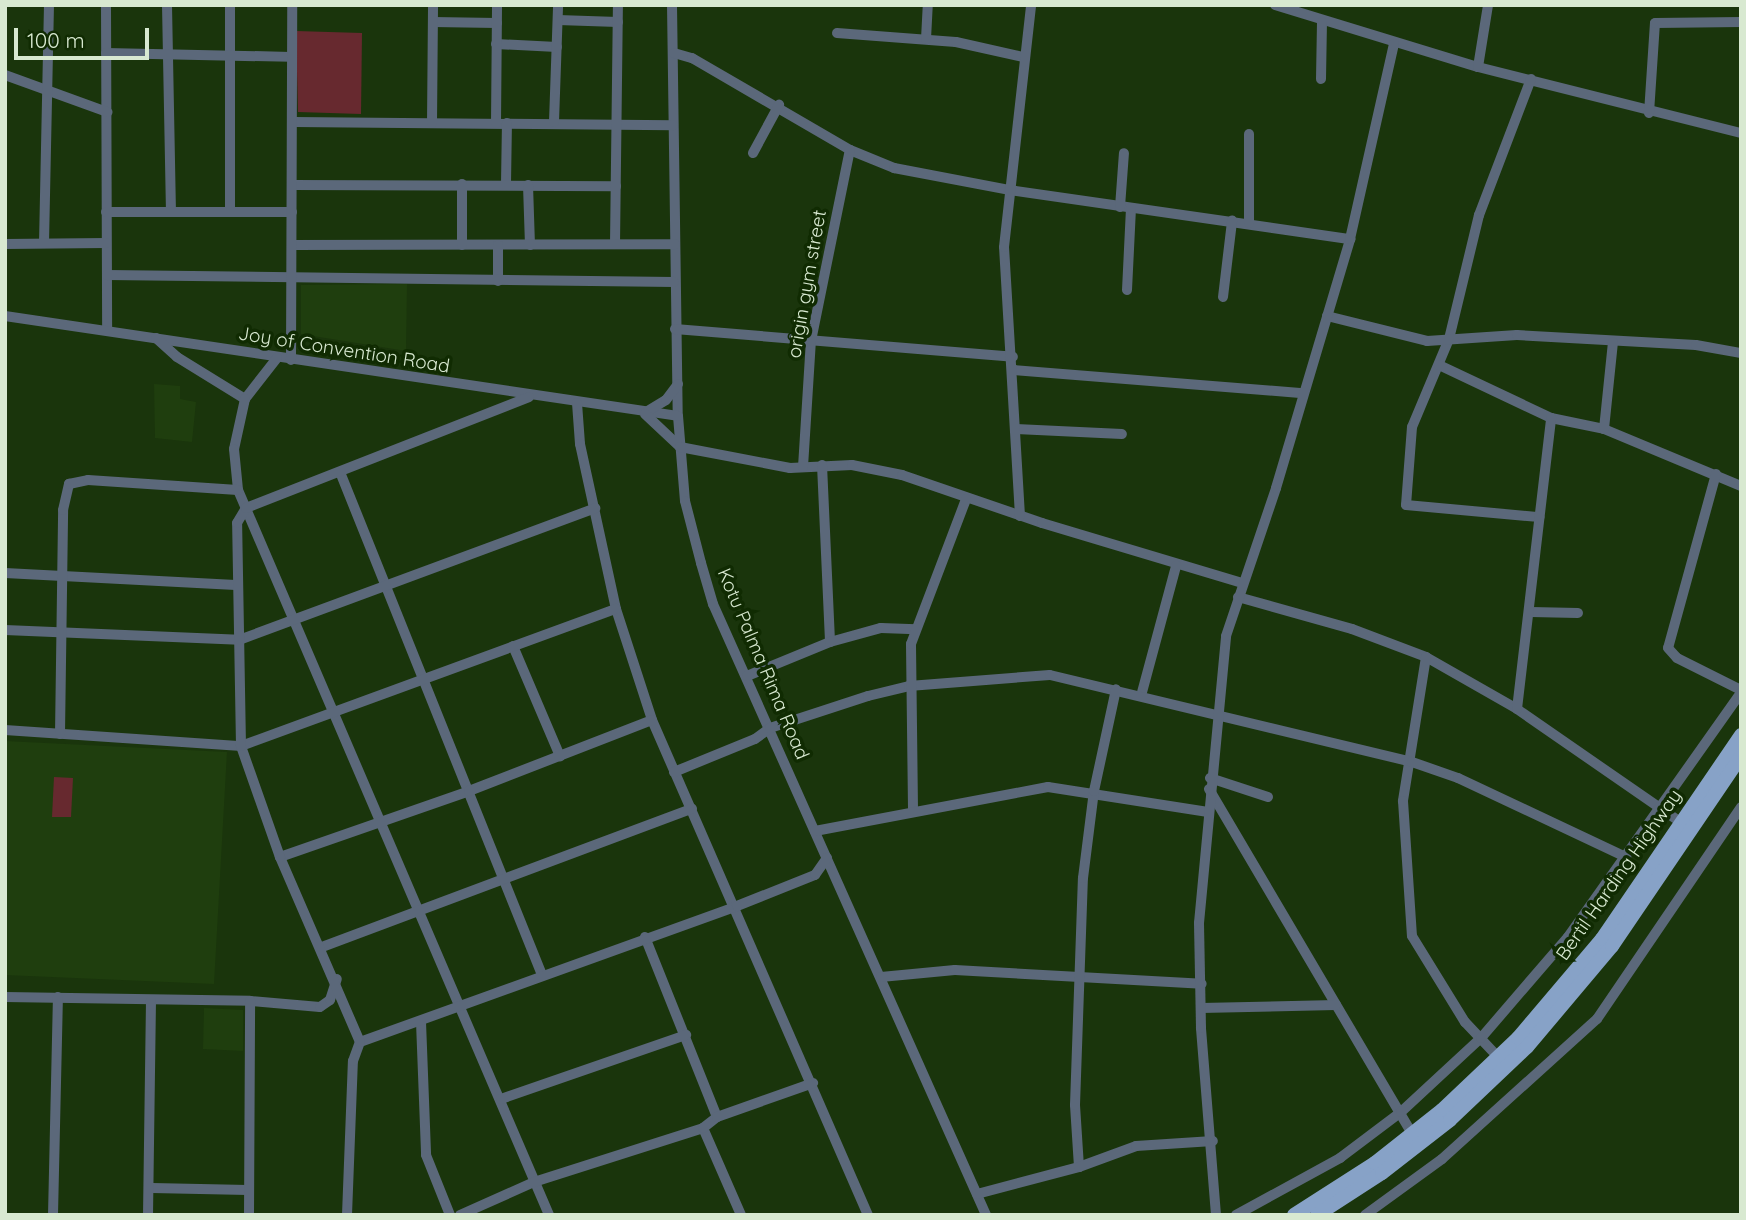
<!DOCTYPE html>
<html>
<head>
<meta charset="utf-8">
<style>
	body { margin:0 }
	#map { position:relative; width:1746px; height:1220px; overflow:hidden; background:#1a350c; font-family:Quicksand,sans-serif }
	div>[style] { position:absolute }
	.built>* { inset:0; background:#1f3e0e }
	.green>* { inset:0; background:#67292f }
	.minor>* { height:10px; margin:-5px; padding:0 5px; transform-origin:5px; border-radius:5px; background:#5b687a }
	.major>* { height:14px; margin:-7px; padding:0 7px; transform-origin:7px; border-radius:7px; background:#87a2c7 }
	span { translate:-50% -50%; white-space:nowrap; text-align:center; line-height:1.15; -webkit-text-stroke:7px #102b02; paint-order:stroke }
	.street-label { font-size:19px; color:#d8e9d1 }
	.frame { position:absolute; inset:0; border:7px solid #d8e9d1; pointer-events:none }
	.scale { position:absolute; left:14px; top:28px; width:135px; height:32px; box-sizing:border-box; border:4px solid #d8e9d1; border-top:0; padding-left:9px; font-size:21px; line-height:24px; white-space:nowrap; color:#d8e9d1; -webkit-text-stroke:5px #102b02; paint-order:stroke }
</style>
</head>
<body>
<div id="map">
	<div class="built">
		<i style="clip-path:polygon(407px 284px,406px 351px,301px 334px,301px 285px)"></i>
		<i style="clip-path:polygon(154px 384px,180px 386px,180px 399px,196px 402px,192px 442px,155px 438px)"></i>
		<i style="clip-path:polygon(5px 741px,227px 752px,214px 984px,5px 975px)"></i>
		<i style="clip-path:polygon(204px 1008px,243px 1010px,243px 1051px,203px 1049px)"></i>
	</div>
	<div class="green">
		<i style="clip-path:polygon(296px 31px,362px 33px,361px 114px,298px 112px)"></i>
		<i style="clip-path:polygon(54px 777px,73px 778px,71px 817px,52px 817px)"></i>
	</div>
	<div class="minor">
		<i style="left:106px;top:5px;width:325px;rotate:89.8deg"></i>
		<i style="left:167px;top:5px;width:207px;rotate:88.9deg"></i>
		<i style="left:230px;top:5px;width:207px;rotate:90deg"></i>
		<i style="left:672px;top:5px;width:411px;rotate:89.2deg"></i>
		<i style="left:678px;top:416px;width:85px;rotate:85.3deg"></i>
		<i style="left:685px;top:501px;width:64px;rotate:75.5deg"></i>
		<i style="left:701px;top:563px;width:43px;rotate:73.7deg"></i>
		<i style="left:713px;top:604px;width:669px;rotate:65.92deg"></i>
		<i style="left:1275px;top:5px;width:212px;rotate:17deg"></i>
		<i style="left:1478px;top:67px;width:271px;rotate:14.1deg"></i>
		<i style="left:558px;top:20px;width:60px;rotate:1.9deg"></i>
		<i style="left:433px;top:22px;width:64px;rotate:0.9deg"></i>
		<i style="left:837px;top:33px;width:119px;rotate:4.3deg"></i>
		<i style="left:956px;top:42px;width:69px;rotate:12.6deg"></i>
		<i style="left:926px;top:39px;width:34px;rotate:-87deg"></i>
		<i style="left:496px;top:44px;width:61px;rotate:2.8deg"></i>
		<i style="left:106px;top:53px;width:185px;rotate:1.2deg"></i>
		<i style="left:674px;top:53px;width:19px;rotate:16deg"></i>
		<i style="left:692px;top:58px;width:183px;rotate:30.2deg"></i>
		<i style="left:850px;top:150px;width:48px;rotate:22.2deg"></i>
		<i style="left:894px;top:168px;width:117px;rotate:10.8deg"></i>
		<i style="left:1009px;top:190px;width:345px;rotate:8.2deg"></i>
		<i style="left:1478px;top:67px;width:63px;rotate:-80.8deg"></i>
		<i style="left:5px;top:75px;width:109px;rotate:19.9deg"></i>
		<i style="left:1321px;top:79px;width:57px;rotate:-89deg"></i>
		<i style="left:1531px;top:79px;width:146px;rotate:110.9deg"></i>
		<i style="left:1479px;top:215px;width:128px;rotate:103.6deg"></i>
		<i style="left:1449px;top:339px;width:95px;rotate:112.8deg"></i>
		<i style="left:1412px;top:427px;width:78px;rotate:94.4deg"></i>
		<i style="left:1406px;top:505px;width:134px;rotate:5.2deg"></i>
		<i style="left:1649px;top:113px;width:90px;rotate:-86.2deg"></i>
		<i style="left:1655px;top:23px;width:86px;rotate:-0.7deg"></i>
		<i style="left:294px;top:122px;width:379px;rotate:0.5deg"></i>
		<i style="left:554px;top:122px;width:117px;rotate:-88deg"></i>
		<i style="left:432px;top:123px;width:118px;rotate:-89.5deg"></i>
		<i style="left:496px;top:123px;width:118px;rotate:-89.5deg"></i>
		<i style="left:753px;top:153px;width:55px;rotate:-61.6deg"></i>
		<i style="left:506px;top:184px;width:61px;rotate:-89.1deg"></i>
		<i style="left:293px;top:185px;width:323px;rotate:0.2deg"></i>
		<i style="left:528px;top:185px;width:60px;rotate:88.1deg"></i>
		<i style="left:1120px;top:207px;width:54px;rotate:-85.8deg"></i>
		<i style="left:106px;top:212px;width:186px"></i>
		<i style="left:1249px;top:223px;width:89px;rotate:-90deg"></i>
		<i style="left:44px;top:243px;width:238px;rotate:-88.8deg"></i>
		<i style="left:5px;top:244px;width:101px;rotate:-0.6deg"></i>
		<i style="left:615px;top:244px;width:239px;rotate:-89.3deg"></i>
		<i style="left:293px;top:245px;width:382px;rotate:-0.1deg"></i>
		<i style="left:462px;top:245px;width:61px;rotate:-90deg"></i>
		<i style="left:498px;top:245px;width:36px;rotate:90deg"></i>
		<i style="left:107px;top:275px;width:567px;rotate:0.71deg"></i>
		<i style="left:1127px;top:290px;width:82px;rotate:-87.2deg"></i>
		<i style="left:1223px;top:297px;width:77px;rotate:-83.2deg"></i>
		<i style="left:5px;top:316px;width:680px;rotate:8.45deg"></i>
		<i style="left:1327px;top:316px;width:103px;rotate:14deg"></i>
		<i style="left:1427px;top:341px;width:90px;rotate:-3.8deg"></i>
		<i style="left:1517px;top:335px;width:179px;rotate:3.2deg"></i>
		<i style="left:1696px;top:345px;width:46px;rotate:10.1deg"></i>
		<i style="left:675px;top:329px;width:339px;rotate:4.7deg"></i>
		<i style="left:156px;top:338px;width:28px;rotate:42deg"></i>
		<i style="left:177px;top:357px;width:80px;rotate:31.7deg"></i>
		<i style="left:277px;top:358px;width:52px;rotate:128deg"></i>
		<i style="left:245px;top:399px;width:51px;rotate:102.4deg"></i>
		<i style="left:234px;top:449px;width:41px;rotate:84.4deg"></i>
		<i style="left:238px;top:490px;width:789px;rotate:66.78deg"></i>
		<i style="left:291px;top:360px;width:355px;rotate:-89.8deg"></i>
		<i style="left:1439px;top:365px;width:124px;rotate:25.3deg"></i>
		<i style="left:1551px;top:418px;width:54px;rotate:11.7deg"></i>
		<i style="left:1604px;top:429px;width:148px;rotate:22.6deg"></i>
		<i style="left:1014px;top:370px;width:290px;rotate:4.6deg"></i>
		<i style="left:577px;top:403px;width:41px;rotate:85.8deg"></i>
		<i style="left:580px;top:444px;width:169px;rotate:77.7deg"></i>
		<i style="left:616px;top:609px;width:117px;rotate:72deg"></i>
		<i style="left:652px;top:720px;width:540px;rotate:66.43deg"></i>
		<i style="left:646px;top:412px;width:23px;rotate:-31deg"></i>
		<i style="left:666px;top:400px;width:20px;rotate:-53deg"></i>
		<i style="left:645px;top:414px;width:48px;rotate:43.3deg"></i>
		<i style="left:680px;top:447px;width:112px;rotate:10.8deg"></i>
		<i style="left:790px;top:468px;width:62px;rotate:-2.8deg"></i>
		<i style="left:852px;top:465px;width:51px;rotate:11.3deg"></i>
		<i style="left:902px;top:475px;width:148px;rotate:18.9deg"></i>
		<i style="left:1042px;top:523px;width:209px;rotate:16.7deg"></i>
		<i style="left:1016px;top:429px;width:106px;rotate:2.7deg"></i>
		<i style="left:1604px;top:429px;width:87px;rotate:-84.1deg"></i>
		<i style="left:822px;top:465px;width:177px;rotate:87.4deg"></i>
		<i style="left:803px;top:467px;width:126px;rotate:-86.4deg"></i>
		<i style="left:811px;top:341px;width:195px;rotate:-78.5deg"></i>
		<i style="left:340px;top:472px;width:542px;rotate:68.12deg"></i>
		<i style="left:1716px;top:474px;width:180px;rotate:105.4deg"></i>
		<i style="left:1668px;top:648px;width:13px;rotate:48deg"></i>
		<i style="left:1677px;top:658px;width:72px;rotate:26.6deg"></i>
		<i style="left:1020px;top:516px;width:269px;rotate:-93.4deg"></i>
		<i style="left:1004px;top:247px;width:244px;rotate:-83.6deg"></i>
		<i style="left:5px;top:573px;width:231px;rotate:3deg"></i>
		<i style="left:1238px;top:597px;width:118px;rotate:15.7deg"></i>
		<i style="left:1352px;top:629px;width:79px;rotate:20.7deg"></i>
		<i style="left:1426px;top:657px;width:105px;rotate:29.7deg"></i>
		<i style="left:1517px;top:709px;width:198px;rotate:34.7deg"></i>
		<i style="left:1531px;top:612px;width:47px;rotate:1.2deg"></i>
		<i style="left:5px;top:630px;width:234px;rotate:2.4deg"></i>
		<i style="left:239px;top:640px;width:380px;rotate:-20.3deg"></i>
		<i style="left:513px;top:646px;width:120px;rotate:66.9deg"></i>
		<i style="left:1426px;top:657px;width:146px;rotate:99.1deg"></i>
		<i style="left:1403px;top:801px;width:135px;rotate:86.2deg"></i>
		<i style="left:1412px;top:936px;width:101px;rotate:58.4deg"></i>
		<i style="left:1465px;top:1022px;width:48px;rotate:46.7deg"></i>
		<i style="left:747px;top:676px;width:90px;rotate:-22.3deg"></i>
		<i style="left:830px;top:642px;width:53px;rotate:-15.4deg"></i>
		<i style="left:881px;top:628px;width:35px;rotate:2deg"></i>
		<i style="left:1141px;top:696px;width:135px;rotate:-74.9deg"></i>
		<i style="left:1517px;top:709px;width:293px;rotate:-83.3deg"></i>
		<i style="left:5px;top:730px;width:237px;rotate:3.9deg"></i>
		<i style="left:241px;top:746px;width:399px;rotate:-20.1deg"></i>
		<i style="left:60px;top:734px;width:224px;rotate:-89.2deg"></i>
		<i style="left:63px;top:510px;width:27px;rotate:-77deg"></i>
		<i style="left:69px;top:484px;width:19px;rotate:-12deg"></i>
		<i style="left:88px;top:480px;width:150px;rotate:3.8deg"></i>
		<i style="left:674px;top:772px;width:87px;rotate:-22.2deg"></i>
		<i style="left:755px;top:739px;width:19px;rotate:-36deg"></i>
		<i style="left:770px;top:728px;width:103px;rotate:-18.1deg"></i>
		<i style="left:868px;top:696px;width:42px;rotate:-13.7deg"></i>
		<i style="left:909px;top:686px;width:141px;rotate:-4.5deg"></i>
		<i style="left:1050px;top:675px;width:372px;rotate:13.5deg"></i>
		<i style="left:1412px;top:762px;width:49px;rotate:19.2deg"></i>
		<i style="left:1458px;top:778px;width:186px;rotate:25.2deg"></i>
		<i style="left:1210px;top:778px;width:61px;rotate:18.1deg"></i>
		<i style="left:1209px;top:789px;width:400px;rotate:59.5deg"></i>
		<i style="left:913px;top:809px;width:165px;rotate:-90.7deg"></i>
		<i style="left:911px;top:644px;width:155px;rotate:-69.2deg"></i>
		<i style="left:815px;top:831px;width:237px;rotate:-10.7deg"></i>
		<i style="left:1048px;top:787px;width:162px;rotate:8.9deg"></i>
		<i style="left:280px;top:857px;width:200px;rotate:-19.2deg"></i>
		<i style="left:469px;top:791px;width:196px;rotate:-21.2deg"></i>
		<i style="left:645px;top:937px;width:194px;rotate:68.2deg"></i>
		<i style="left:322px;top:947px;width:395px;rotate:-20.5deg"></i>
		<i style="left:881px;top:977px;width:74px;rotate:-5.4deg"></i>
		<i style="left:955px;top:970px;width:247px;rotate:3.2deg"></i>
		<i style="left:5px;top:997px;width:245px;rotate:0.9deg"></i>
		<i style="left:250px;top:1001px;width:70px;rotate:4.9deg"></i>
		<i style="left:320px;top:1007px;width:12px;rotate:-35deg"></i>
		<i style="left:330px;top:1000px;width:22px;rotate:-72deg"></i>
		<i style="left:1201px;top:1008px;width:135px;rotate:-1.3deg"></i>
		<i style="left:421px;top:1022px;width:133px;rotate:87.8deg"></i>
		<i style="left:426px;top:1155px;width:65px;rotate:68.2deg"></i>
		<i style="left:360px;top:1042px;width:401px;rotate:-19.8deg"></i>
		<i style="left:737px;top:906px;width:84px;rotate:-21.7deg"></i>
		<i style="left:815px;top:875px;width:21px;rotate:-55deg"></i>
		<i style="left:501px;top:1099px;width:196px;rotate:-19.1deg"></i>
		<i style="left:703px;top:1128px;width:95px;rotate:66.4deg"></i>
		<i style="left:1079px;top:1167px;width:62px;rotate:-93.7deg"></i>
		<i style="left:1075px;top:1105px;width:227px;rotate:-88deg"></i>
		<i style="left:1083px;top:878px;width:88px;rotate:-82.8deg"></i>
		<i style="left:1094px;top:791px;width:104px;rotate:-77.8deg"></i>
		<i style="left:152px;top:1188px;width:96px;rotate:1.2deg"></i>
		<i style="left:977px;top:1194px;width:106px;rotate:-14.8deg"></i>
		<i style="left:1079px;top:1167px;width:61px;rotate:-20.2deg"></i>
		<i style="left:1136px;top:1146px;width:77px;rotate:-3.7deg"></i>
		<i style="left:53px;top:1215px;width:218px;rotate:-88.7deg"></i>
		<i style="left:148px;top:1215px;width:215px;rotate:-89.2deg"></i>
		<i style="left:249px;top:1215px;width:214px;rotate:-89.7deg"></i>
		<i style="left:347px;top:1215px;width:154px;rotate:-87.8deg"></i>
		<i style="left:353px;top:1061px;width:20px;rotate:-70deg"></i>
		<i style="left:360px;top:1042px;width:202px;rotate:-113.4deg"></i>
		<i style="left:280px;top:857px;width:118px;rotate:-109.4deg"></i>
		<i style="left:241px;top:746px;width:223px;rotate:-91deg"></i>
		<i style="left:237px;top:523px;width:17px;rotate:-59deg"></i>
		<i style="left:246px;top:508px;width:304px;rotate:-21.4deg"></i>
		<i style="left:460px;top:1215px;width:81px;rotate:-24deg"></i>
		<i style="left:534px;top:1182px;width:177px;rotate:-17.7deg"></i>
		<i style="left:703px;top:1128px;width:18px;rotate:-38deg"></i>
		<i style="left:717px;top:1117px;width:102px;rotate:-19.5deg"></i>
		<i style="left:1216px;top:1215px;width:188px;rotate:-94.6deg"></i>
		<i style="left:1201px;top:1028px;width:105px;rotate:-91.1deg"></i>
		<i style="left:1199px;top:923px;width:288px;rotate:-84.6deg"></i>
		<i style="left:1226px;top:636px;width:156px;rotate:-71.3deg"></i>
		<i style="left:1276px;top:488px;width:260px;rotate:-73.4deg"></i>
		<i style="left:1350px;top:239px;width:200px;rotate:-77.3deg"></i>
		<i style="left:1236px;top:1215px;width:119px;rotate:-28.7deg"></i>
		<i style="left:1340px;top:1158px;width:76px;rotate:-37deg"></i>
		<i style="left:1401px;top:1112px;width:109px;rotate:-42.8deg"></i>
		<i style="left:1481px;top:1038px;width:133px;rotate:-49.3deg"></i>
		<i style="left:1568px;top:937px;width:299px;rotate:-54.7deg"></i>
		<i style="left:1365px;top:1215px;width:95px;rotate:-36deg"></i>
		<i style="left:1442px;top:1159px;width:209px;rotate:-42.1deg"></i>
		<i style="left:1597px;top:1019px;width:256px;rotate:-55.8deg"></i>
	</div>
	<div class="major">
		<i style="left:1294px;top:1215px;width:96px;rotate:-32.7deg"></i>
		<i style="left:1375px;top:1163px;width:85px;rotate:-38.3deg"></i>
		<i style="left:1442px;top:1110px;width:105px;rotate:-43.5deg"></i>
		<i style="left:1518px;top:1038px;width:130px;rotate:-49.7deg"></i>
		<i style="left:1602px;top:939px;width:247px;rotate:-55.7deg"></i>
		<i style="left:1317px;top:1215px;width:77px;rotate:-32.9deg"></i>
		<i style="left:1382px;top:1173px;width:86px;rotate:-37.9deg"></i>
		<i style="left:1450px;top:1120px;width:106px;rotate:-43.5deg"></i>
		<i style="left:1527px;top:1047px;width:132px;rotate:-49.9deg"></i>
		<i style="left:1612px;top:946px;width:230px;rotate:-55.8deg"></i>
	</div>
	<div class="street-label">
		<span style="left:807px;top:284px;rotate:-80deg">origin gym street</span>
		<span style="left:344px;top:350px;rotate:9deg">Joy of Convention Road</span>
		<span style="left:763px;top:664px;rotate:67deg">Kotu Palma Rima Road</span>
		<span style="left:1619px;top:875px;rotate:-55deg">Bertil Harding Highway</span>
	</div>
	<div class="frame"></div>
	<div class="scale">100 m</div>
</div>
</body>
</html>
